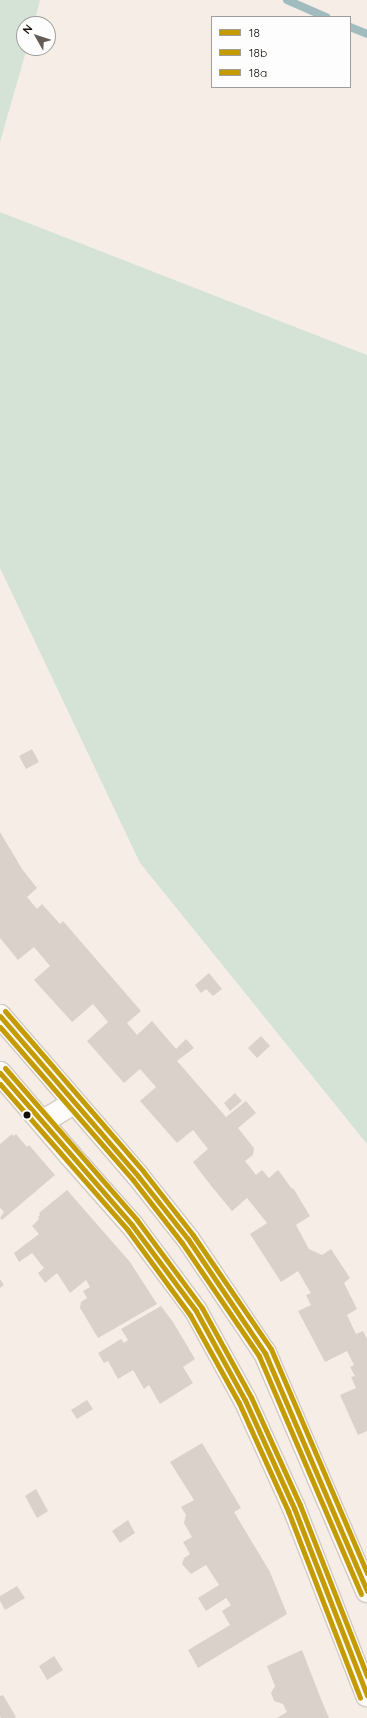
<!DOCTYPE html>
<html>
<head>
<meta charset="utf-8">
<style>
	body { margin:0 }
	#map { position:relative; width:367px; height:1718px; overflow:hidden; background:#f6eee6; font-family:Quicksand,sans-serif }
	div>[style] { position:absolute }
	.green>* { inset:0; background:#d4e3d6 }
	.stream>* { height:8px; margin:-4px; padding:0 4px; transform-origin:4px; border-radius:4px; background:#a1bcbe }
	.building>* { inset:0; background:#dad2ca }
	.roads { filter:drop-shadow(1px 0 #d2cac3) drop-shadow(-1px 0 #d2cac3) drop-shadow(0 1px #d2cac3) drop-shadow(0 -1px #d2cac3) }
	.minor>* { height:22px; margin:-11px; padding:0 11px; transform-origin:11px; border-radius:11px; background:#fefcfb }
	.bus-1>* { height:5px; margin:-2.5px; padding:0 2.5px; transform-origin:2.5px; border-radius:2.5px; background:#c49c01 }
	.bus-2>* { height:5px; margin:-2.5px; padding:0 2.5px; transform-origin:2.5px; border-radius:2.5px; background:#c49c01 }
	.bus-3>* { height:5px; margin:-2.5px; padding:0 2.5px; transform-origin:2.5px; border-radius:2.5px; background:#c49c01 }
	.dots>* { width:11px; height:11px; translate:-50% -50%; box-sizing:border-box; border:2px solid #fdfdfd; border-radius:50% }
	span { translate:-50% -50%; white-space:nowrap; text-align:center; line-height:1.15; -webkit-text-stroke:3.5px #fdfdfd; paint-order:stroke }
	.legend { position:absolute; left:211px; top:16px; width:140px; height:72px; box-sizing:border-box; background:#fdfdfd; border:1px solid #a09d9a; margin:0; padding:5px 7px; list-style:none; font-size:12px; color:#140c05 }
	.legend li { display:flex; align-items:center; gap:8px; height:20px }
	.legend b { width:20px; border:1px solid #a09d9a }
	.north { position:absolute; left:16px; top:16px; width:40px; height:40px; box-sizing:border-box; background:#fdfdfd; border:1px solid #a09d9a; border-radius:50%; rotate:309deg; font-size:11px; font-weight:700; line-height:16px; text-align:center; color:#140c05 }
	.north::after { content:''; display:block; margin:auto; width:14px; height:18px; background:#635b54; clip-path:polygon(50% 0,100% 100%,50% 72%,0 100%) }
</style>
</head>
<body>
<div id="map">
	<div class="green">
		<i style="clip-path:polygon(0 0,40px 0,34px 24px,24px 24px,24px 48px,27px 48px,0 142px)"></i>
		<i style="clip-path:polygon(0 212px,367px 355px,367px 1144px,140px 863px,0 568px)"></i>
	</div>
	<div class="stream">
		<i style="left:287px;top:0;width:43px;rotate:23.6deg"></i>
		<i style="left:350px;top:27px;width:18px;rotate:22deg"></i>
	</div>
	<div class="building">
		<i style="clip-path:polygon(32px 749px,39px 762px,26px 769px,19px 756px)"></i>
		<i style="clip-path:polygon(0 832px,22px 869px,37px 888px,27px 897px,37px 909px,42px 904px,60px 924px,63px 921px,141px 1011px,127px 1023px,137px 1035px,152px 1021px,176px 1049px,186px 1039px,194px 1048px,177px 1061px,226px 1117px,246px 1101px,256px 1113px,238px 1128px,254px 1148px,253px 1155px,245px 1161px,256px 1175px,262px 1170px,269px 1178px,278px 1170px,292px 1189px,293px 1188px,310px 1216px,296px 1225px,309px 1249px,322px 1255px,331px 1249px,350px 1278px,344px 1283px,357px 1309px,347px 1315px,356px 1334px,363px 1331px,367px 1339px,367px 1431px,358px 1435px,340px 1395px,356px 1388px,351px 1377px,355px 1376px,350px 1367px,354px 1365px,347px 1351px,325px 1362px,298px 1311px,311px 1305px,306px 1295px,311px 1293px,306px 1285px,298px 1271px,281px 1282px,250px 1234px,267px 1223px,247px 1198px,232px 1211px,212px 1187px,193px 1162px,208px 1149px,193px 1130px,177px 1143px,140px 1101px,156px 1087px,140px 1069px,124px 1083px,87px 1041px,108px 1022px,93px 1004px,72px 1022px,34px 980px,50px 966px,34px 947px,18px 960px,0 938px)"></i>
		<i style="clip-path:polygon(209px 973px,222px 989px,213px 996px,206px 989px,201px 993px,195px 985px)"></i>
		<i style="clip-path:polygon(261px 1036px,270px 1046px,257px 1058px,248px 1048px)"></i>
		<i style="clip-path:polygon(235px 1093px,242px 1101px,230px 1111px,224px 1103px)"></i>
		<i style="clip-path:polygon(12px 1134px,13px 1136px,16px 1134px,27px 1147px,29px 1145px,55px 1175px,2px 1220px,0 1218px,4px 1212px,0 1208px,0 1144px)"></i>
		<i style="clip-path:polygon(67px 1190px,130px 1262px,157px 1304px,98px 1338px,80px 1308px,81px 1302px,87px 1298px,83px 1291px,90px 1287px,86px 1280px,70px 1293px,57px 1273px,45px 1283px,38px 1273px,44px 1268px,32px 1253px,19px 1262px,14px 1253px,39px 1234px,32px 1226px,39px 1219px,38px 1217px,40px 1215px,39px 1213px)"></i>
		<i style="clip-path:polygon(0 1279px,4px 1285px,0 1288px)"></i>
		<i style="clip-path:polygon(161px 1306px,173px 1322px,195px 1359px,183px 1367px,193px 1383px,160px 1404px,149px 1385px,144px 1389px,133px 1370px,118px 1379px,108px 1361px,104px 1363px,98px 1353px,121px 1339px,124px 1343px,128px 1340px,121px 1329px)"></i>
		<i style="clip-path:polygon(87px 1400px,93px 1409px,77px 1419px,71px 1410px)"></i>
		<i style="clip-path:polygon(202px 1443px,241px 1508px,234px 1512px,270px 1572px,287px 1614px,198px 1668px,188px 1650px,230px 1625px,222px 1611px,231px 1605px,226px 1598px,206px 1611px,198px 1598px,219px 1585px,206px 1565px,191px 1574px,182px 1564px,184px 1558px,190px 1554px,183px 1542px,192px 1537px,184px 1523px,186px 1515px,181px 1507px,194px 1500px,170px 1462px)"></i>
		<i style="clip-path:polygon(36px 1489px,48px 1511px,37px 1518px,25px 1496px)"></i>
		<i style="clip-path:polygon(128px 1520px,135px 1533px,120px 1543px,112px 1531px)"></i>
		<i style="clip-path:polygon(17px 1586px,25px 1598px,5px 1610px,0 1601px,0 1596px)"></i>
		<i style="clip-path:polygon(302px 1650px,319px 1694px,329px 1718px,277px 1718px,287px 1712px,283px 1704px,274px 1701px,271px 1693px,275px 1686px,267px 1666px)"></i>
		<i style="clip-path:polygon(54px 1656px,63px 1670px,47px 1680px,39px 1666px)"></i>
		<i style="clip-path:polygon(3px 1695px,16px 1717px,14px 1718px,1px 1718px,0 1716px,0 1696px)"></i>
	</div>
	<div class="roads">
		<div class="minor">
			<i style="left:0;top:1016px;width:211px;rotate:49.2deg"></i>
			<i style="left:138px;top:1176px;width:80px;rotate:51.6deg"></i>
			<i style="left:188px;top:1239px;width:138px;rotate:56deg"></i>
			<i style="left:265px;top:1353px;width:259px;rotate:66.8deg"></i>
			<i style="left:0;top:1073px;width:108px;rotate:49.5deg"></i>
			<i style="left:70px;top:1155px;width:94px;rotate:48.5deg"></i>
			<i style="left:132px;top:1225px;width:107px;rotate:53.3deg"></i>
			<i style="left:196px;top:1311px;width:102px;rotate:61.2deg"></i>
			<i style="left:245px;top:1400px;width:119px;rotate:65.6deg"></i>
			<i style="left:294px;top:1508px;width:201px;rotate:68.7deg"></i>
			<i style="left:42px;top:1122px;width:37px;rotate:-31deg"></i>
		</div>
	</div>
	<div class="bus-1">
		<i style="left:0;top:1016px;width:211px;rotate:49.2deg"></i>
		<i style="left:138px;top:1176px;width:80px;rotate:51.6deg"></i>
		<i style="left:188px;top:1239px;width:138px;rotate:56deg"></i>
		<i style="left:265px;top:1353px;width:259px;rotate:66.8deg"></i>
		<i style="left:0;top:1073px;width:201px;rotate:49deg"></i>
		<i style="left:132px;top:1225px;width:107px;rotate:53.3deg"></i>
		<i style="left:196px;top:1311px;width:102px;rotate:61.2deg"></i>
		<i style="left:245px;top:1400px;width:119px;rotate:65.6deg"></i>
		<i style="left:294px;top:1508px;width:201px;rotate:68.7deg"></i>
	</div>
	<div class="bus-2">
		<i style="left:0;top:1027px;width:203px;rotate:49deg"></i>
		<i style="left:133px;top:1180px;width:80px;rotate:52.1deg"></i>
		<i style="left:182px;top:1243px;width:137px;rotate:55.7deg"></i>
		<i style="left:259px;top:1356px;width:259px;rotate:66.8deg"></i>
		<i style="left:0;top:1084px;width:193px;rotate:48.8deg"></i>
		<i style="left:127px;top:1229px;width:107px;rotate:53.8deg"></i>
		<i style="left:190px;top:1315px;width:101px;rotate:60.9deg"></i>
		<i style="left:239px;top:1403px;width:119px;rotate:65.6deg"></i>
		<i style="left:288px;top:1511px;width:200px;rotate:68.9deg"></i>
	</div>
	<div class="bus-3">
		<i style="left:5px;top:1011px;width:211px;rotate:49.2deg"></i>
		<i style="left:143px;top:1171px;width:81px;rotate:52deg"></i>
		<i style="left:193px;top:1235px;width:138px;rotate:55.6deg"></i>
		<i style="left:271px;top:1349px;width:244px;rotate:66.8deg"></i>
		<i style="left:5px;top:1068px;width:201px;rotate:49deg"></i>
		<i style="left:137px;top:1220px;width:109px;rotate:53.5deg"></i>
		<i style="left:202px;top:1308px;width:102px;rotate:61.2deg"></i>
		<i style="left:251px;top:1397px;width:119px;rotate:65.6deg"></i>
		<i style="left:300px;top:1505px;width:184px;rotate:68.6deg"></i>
	</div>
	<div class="dots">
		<i style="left:27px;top:1115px;background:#140c05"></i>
	</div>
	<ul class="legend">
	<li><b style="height:5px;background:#c49c01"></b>18</li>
	<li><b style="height:5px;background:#c49c01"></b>18b</li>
	<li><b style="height:5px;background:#c49c01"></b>18a</li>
	</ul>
	<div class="north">N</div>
</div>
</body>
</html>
